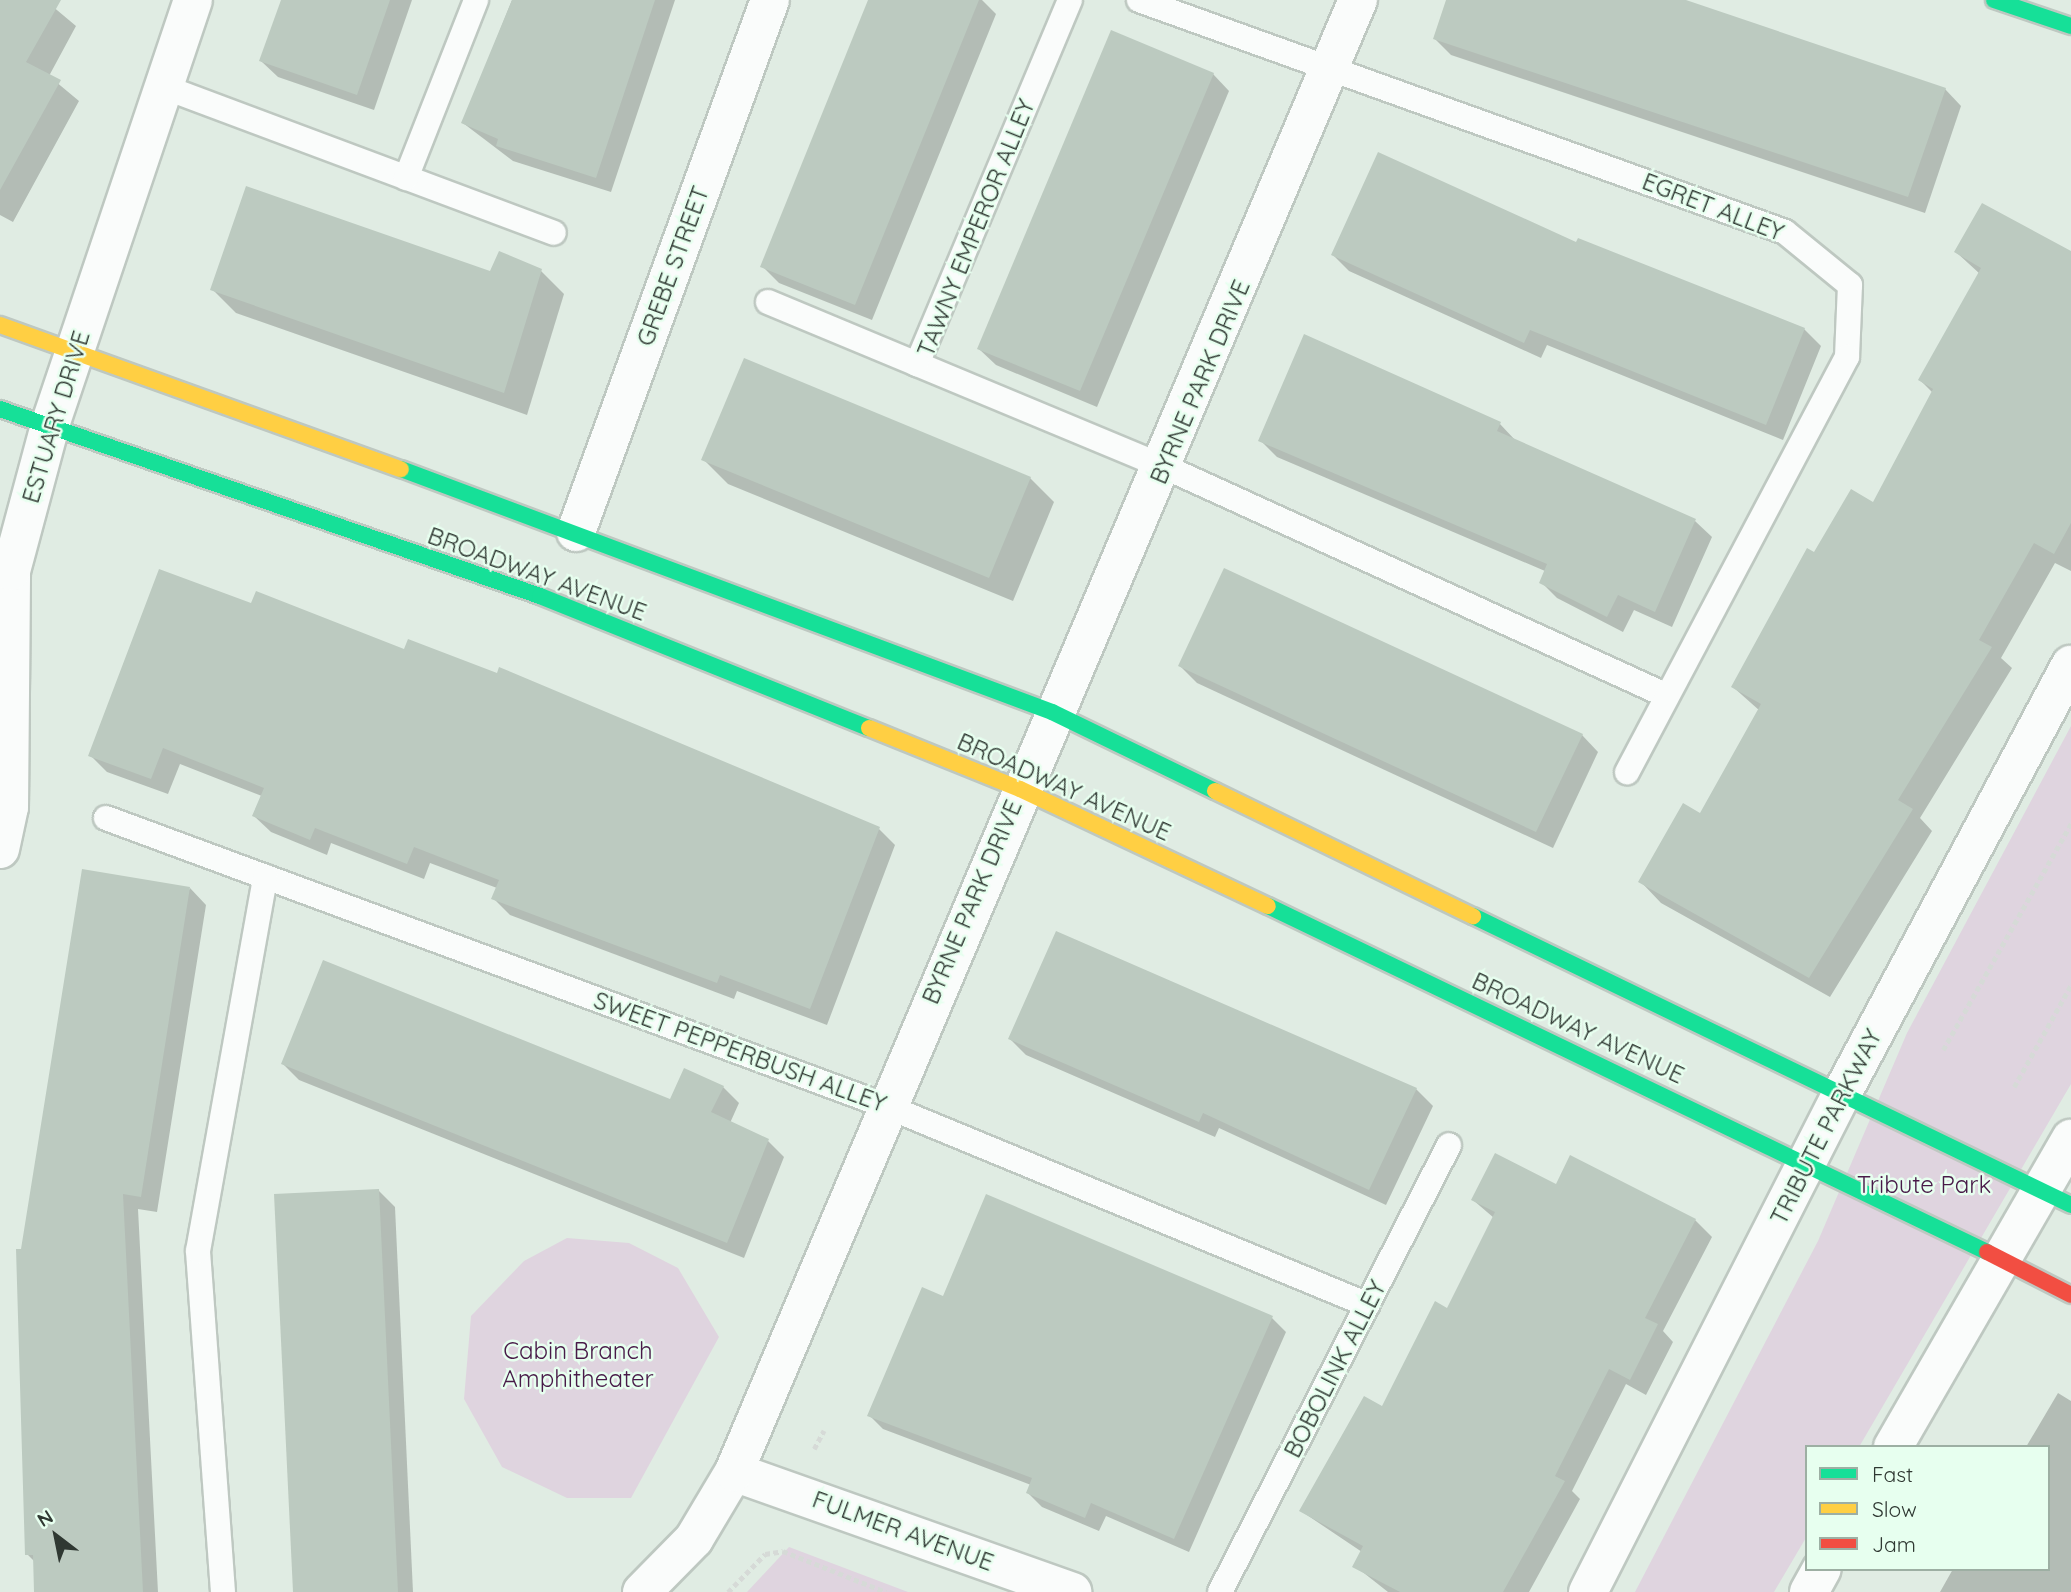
<!DOCTYPE html>
<html>
<head>
<meta charset="utf-8">
<style>
	body { margin:0 }
	#map { position:relative; width:2071px; height:1592px; overflow:hidden; background:#e0ece3; font-family:Quicksand,sans-serif }
	div>[style] { position:absolute }
	.green>* { inset:0; background:#dfd4df }
	.shadow>* { inset:0; background:#0003 }
	.building>* { inset:0; background:#bccac0 }
	.path>* { height:4.5px; margin-top:-2.25px; transform-origin:0; background:repeating-linear-gradient(90deg,#d6dad7 0 5px,transparent 0 8.5px) }
	.roads { filter:drop-shadow(2px 0 #bec8c1) drop-shadow(-2px 0 #bec8c1) drop-shadow(0 2px #bec8c1) drop-shadow(0 -2px #bec8c1) }
	.lane>* { height:24px; margin:-12px; padding:0 12px; transform-origin:12px; border-radius:12px; background:#fafcfb }
	.street>* { height:38px; margin:-19px; padding:0 19px; transform-origin:19px; border-radius:19px; background:#fafcfb }
	.fast>* { height:16px; margin:-8px; padding:0 8px; transform-origin:8px; border-radius:8px; background:#16e098 }
	.slow>* { height:16px; margin:-8px; padding:0 8px; transform-origin:8px; border-radius:8px; background:#ffcf43 }
	.jam>* { height:16px; margin:-8px; padding:0 8px; transform-origin:8px; border-radius:8px; background:#f24e42 }
	span { translate:-50% -50%; white-space:nowrap; text-align:center; line-height:1.15; -webkit-text-stroke:5px #e7ffef; paint-order:stroke }
	.street-label { font-size:24px; color:#2f3832 }
	.park-label { font-size:24px; color:#481a48 }
	.legend { position:absolute; left:1805px; top:1445px; width:245px; height:126px; box-sizing:border-box; background:#e7ffef; border:2px solid #9dafa3; margin:0; padding:9px 12px; list-style:none; font-size:21px; color:#2f3832 }
	.legend li { display:flex; align-items:center; gap:14px; height:35px }
	.legend b { width:35px; border:2px solid #9dafa3 }
	.north { position:absolute; left:21px; top:1501px; width:70px; height:70px; -webkit-text-stroke:5px #e7ffef; paint-order:stroke; rotate:328deg; font-size:19px; font-weight:700; line-height:28px; text-align:center; color:#2f3832 }
	.north::after { content:''; display:block; margin:auto; width:24px; height:32px; background:#2f3832; clip-path:polygon(50% 0,100% 100%,50% 72%,0 100%) }
</style>
</head>
<body>
<div id="map">
	<div class="green">
		<i style="clip-path:polygon(2071px 726px,2071px 1084px,1859px 1447px,1807px 1447px,1807px 1536px,1774px 1592px,1635px 1592px,1818px 1241px,1907px 1033px)"></i>
		<i style="clip-path:polygon(567px 1238px,629px 1243px,678px 1268px,719px 1337px,631px 1498px,567px 1498px,502px 1467px,464px 1399px,471px 1316px,524px 1261px)"></i>
		<i style="clip-path:polygon(789px 1547px,908px 1592px,747px 1592px)"></i>
	</div>
	<div class="shadow">
		<i style="clip-path:polygon(0 0,45px 0,76px 26px,49px 76px,79px 101px,13px 222px,0 215px)"></i>
		<i style="clip-path:polygon(282px 0,412px 0,374px 110px,278px 77px,261px 61px)"></i>
		<i style="clip-path:polygon(512px 0,675px 0,611px 192px,513px 161px,463px 123px)"></i>
		<i style="clip-path:polygon(871px 0,982px 0,996px 14px,872px 320px,779px 283px,762px 266px)"></i>
		<i style="clip-path:polygon(1448px 0,1679px 0,1945px 89px,1961px 106px,1925px 213px,1451px 55px,1435px 39px)"></i>
		<i style="clip-path:polygon(1213px 74px,1229px 91px,1097px 407px,996px 365px,979px 349px)"></i>
		<i style="clip-path:polygon(1577px 245px,1804px 329px,1821px 346px,1783px 440px,1547px 345px,1541px 358px,1349px 271px,1333px 255px)"></i>
		<i style="clip-path:polygon(1956px 252px,2071px 253px,2071px 571px,2055px 563px,2001px 658px,2012px 668px,1920px 818px,1932px 831px,1830px 997px,1661px 903px,1641px 882px,1701px 815px,1760px 711px,1733px 687px,1815px 555px,1874px 505px,1933px 393px,1920px 380px,1980px 274px)"></i>
		<i style="clip-path:polygon(541px 271px,564px 294px,527px 415px,236px 313px,212px 289px)"></i>
		<i style="clip-path:polygon(1500px 424px,1516px 441px,1695px 521px,1712px 537px,1672px 627px,1634px 610px,1623px 632px,1557px 598px,1541px 582px,1545px 571px,1277px 457px,1260px 440px)"></i>
		<i style="clip-path:polygon(703px 459px,1030px 478px,1054px 502px,1013px 601px,728px 484px)"></i>
		<i style="clip-path:polygon(252px 605px,405px 651px,879px 829px,895px 845px,827px 1025px,737px 991px,734px 999px,510px 915px,493px 898px,497px 888px,430px 863px,424px 879px,331px 843px,327px 855px,271px 832px,254px 816px,262px 796px,180px 764px,168px 794px,107px 772px,90px 755px)"></i>
		<i style="clip-path:polygon(1180px 666px,1582px 735px,1598px 752px,1553px 848px,1197px 683px)"></i>
		<i style="clip-path:polygon(190px 888px,206px 905px,157px 1212px,138px 1209px,158px 1592px,36px 1592px,35px 1562px,27px 1554px,22px 1251px)"></i>
		<i style="clip-path:polygon(1010px 1039px,1416px 1089px,1433px 1106px,1386px 1205px,1219px 1128px,1215px 1137px,1026px 1055px)"></i>
		<i style="clip-path:polygon(283px 1064px,671px 1101px,723px 1087px,739px 1103px,730px 1123px,768px 1141px,784px 1157px,744px 1258px,299px 1080px)"></i>
		<i style="clip-path:polygon(1556px 1187px,1695px 1220px,1712px 1237px,1663px 1331px,1673px 1342px,1646px 1395px,1626px 1384px,1572px 1491px,1580px 1499px,1529px 1592px,1388px 1592px,1355px 1566px,1362px 1552px,1301px 1511px,1382px 1408px,1448px 1310px,1494px 1218px,1473px 1200px)"></i>
		<i style="clip-path:polygon(379px 1191px,395px 1207px,413px 1592px,295px 1592px)"></i>
		<i style="clip-path:polygon(944px 1298px,1272px 1318px,1286px 1332px,1189px 1552px,1106px 1516px,1099px 1531px,1042px 1507px,1028px 1493px,1031px 1485px,883px 1429px,869px 1415px)"></i>
		<i style="clip-path:polygon(2058px 1393px,2071px 1401px,2071px 1592px,1940px 1592px,1953px 1569px,2048px 1569px,2048px 1447px,2026px 1447px)"></i>
	</div>
	<div class="building">
		<i style="clip-path:polygon(0 0,61px 0,26px 62px,61px 80px,0 190px)"></i>
		<i style="clip-path:polygon(281px 0,390px 0,357px 95px,259px 61px)"></i>
		<i style="clip-path:polygon(512px 0,655px 0,596px 178px,496px 146px,498px 139px,461px 123px)"></i>
		<i style="clip-path:polygon(868px 0,979px 0,855px 305px,760px 267px)"></i>
		<i style="clip-path:polygon(1446px 0,1686px 0,1946px 88px,1908px 197px,1433px 39px)"></i>
		<i style="clip-path:polygon(1111px 30px,1214px 73px,1080px 391px,977px 349px)"></i>
		<i style="clip-path:polygon(1378px 152px,1576px 242px,1578px 238px,1805px 328px,1766px 425px,1530px 330px,1524px 343px,1331px 255px)"></i>
		<i style="clip-path:polygon(246px 186px,490px 271px,499px 251px,542px 269px,504px 393px,210px 290px)"></i>
		<i style="clip-path:polygon(1982px 203px,2071px 251px,2071px 523px,2054px 554px,2034px 543px,1979px 640px,1992px 647px,1898px 800px,1913px 809px,1809px 978px,1638px 882px,1683px 803px,1700px 813px,1761px 704px,1731px 687px,1807px 548px,1814px 552px,1851px 489px,1873px 502px,1933px 389px,1918px 380px,1981px 268px,1954px 252px)"></i>
		<i style="clip-path:polygon(1304px 334px,1501px 422px,1497px 431px,1696px 519px,1655px 612px,1618px 595px,1607px 617px,1539px 583px,1547px 564px,1258px 441px)"></i>
		<i style="clip-path:polygon(744px 358px,1031px 477px,989px 578px,701px 460px)"></i>
		<i style="clip-path:polygon(1224px 568px,1583px 734px,1536px 832px,1178px 666px)"></i>
		<i style="clip-path:polygon(159px 569px,251px 603px,256px 591px,404px 649px,408px 639px,497px 673px,499px 667px,880px 827px,810px 1009px,720px 975px,717px 983px,491px 899px,499px 880px,414px 847px,407px 864px,315px 828px,310px 840px,252px 816px,264px 788px,163px 748px,151px 779px,88px 756px)"></i>
		<i style="clip-path:polygon(82px 869px,190px 887px,141px 1197px,123px 1194px,143px 1592px,34px 1592px,33px 1555px,25px 1555px,16px 1249px,21px 1249px)"></i>
		<i style="clip-path:polygon(1056px 931px,1417px 1088px,1369px 1190px,1203px 1113px,1199px 1122px,1008px 1039px)"></i>
		<i style="clip-path:polygon(323px 960px,670px 1099px,684px 1068px,724px 1086px,711px 1112px,769px 1139px,727px 1243px,281px 1064px)"></i>
		<i style="clip-path:polygon(1495px 1153px,1556px 1184px,1570px 1155px,1696px 1219px,1645px 1318px,1658px 1324px,1630px 1380px,1609px 1369px,1555px 1476px,1565px 1481px,1503px 1592px,1400px 1592px,1352px 1567px,1363px 1546px,1299px 1511px,1364px 1396px,1382px 1406px,1435px 1301px,1447px 1308px,1495px 1212px,1471px 1200px)"></i>
		<i style="clip-path:polygon(379px 1189px,398px 1592px,293px 1592px,274px 1194px)"></i>
		<i style="clip-path:polygon(986px 1194px,1273px 1316px,1174px 1539px,1091px 1503px,1085px 1518px,1026px 1493px,1032px 1478px,867px 1416px,922px 1287px,943px 1296px)"></i>
	</div>
	<div class="path">
		<i style="left:1943px;top:1050px;width:260px;rotate:-60.5deg"></i>
		<i style="left:2014px;top:1087px;width:117px;rotate:-60.8deg"></i>
		<i style="left:814px;top:1449px;width:21px;rotate:-62deg"></i>
		<i style="left:728px;top:1592px;width:53px;rotate:-45.8deg"></i>
		<i style="left:765px;top:1554px;width:18px;rotate:-9deg"></i>
		<i style="left:783px;top:1551px;width:111px;rotate:21.7deg"></i>
	</div>
	<div class="roads">
		<div class="lane">
			<i style="left:1070px;top:0;width:395px;rotate:112.8deg"></i>
			<i style="left:917px;top:364px;width:269px;rotate:22.6deg"></i>
			<i style="left:1165px;top:467px;width:547px;rotate:24.5deg"></i>
			<i style="left:1139px;top:0;width:686px;rotate:19.75deg"></i>
			<i style="left:1785px;top:232px;width:84px;rotate:39.2deg"></i>
			<i style="left:1850px;top:285px;width:72px;rotate:92.4deg"></i>
			<i style="left:1847px;top:357px;width:470px;rotate:117.9deg"></i>
			<i style="left:164px;top:87px;width:416px;rotate:20.5deg"></i>
			<i style="left:406px;top:178px;width:191px;rotate:-68.5deg"></i>
			<i style="left:768px;top:302px;width:161px;rotate:22.6deg"></i>
			<i style="left:106px;top:818px;width:831px;rotate:20.27deg"></i>
			<i style="left:886px;top:1106px;width:521px;rotate:22.43deg"></i>
			<i style="left:223px;top:1592px;width:342px;rotate:-94.2deg"></i>
			<i style="left:198px;top:1251px;width:380px;rotate:-79.8deg"></i>
			<i style="left:1220px;top:1592px;width:502px;rotate:-62.87deg"></i>
		</div>
		<div class="street">
			<i style="left:576px;top:532px;width:566px;rotate:-69.97deg"></i>
			<i style="left:0;top:849px;width:43px;rotate:-77.9deg"></i>
			<i style="left:9px;top:807px;width:236px;rotate:-89.5deg"></i>
			<i style="left:11px;top:571px;width:151px;rotate:-75deg"></i>
			<i style="left:50px;top:425px;width:448px;rotate:-71.4deg"></i>
			<i style="left:1893px;top:1447px;width:356px;rotate:-60deg"></i>
			<i style="left:734px;top:1472px;width:359px;rotate:19.5deg"></i>
			<i style="left:642px;top:1592px;width:74px;rotate:-45.5deg"></i>
			<i style="left:694px;top:1539px;width:78px;rotate:-59.2deg"></i>
			<i style="left:734px;top:1472px;width:1599px;rotate:-67.03deg"></i>
			<i style="left:1588px;top:1592px;width:555px;rotate:-63.02deg"></i>
			<i style="left:1840px;top:1097px;width:490px;rotate:-61.9deg"></i>
			<i style="left:1809px;top:1592px;width:26px;rotate:-61deg"></i>
		</div>
		<div class="fast">
			<i style="left:1994px;top:0;width:81px;rotate:18.7deg"></i>
			<i style="left:0;top:409px;width:571px;rotate:19.1deg"></i>
			<i style="left:540px;top:596px;width:354px;rotate:21.9deg"></i>
			<i style="left:401px;top:469px;width:695px;rotate:20.47deg"></i>
			<i style="left:1052px;top:712px;width:181px;rotate:25.9deg"></i>
			<i style="left:1268px;top:906px;width:798px;rotate:25.7deg"></i>
			<i style="left:1473px;top:916px;width:664px;rotate:25.79deg"></i>
		</div>
		<div class="slow">
			<i style="left:0;top:325px;width:426px;rotate:19.8deg"></i>
			<i style="left:869px;top:728px;width:163px;rotate:22deg"></i>
			<i style="left:1020px;top:789px;width:274px;rotate:25.3deg"></i>
			<i style="left:1215px;top:791px;width:287px;rotate:25.9deg"></i>
		</div>
		<div class="jam">
			<i style="left:1987px;top:1252px;width:94px;rotate:27.1deg"></i>
		</div>
	</div>
	<div class="street-label">
		<span style="left:1713px;top:207px;rotate:21deg">EGRET ALLEY</span>
		<span style="left:976px;top:228px;rotate:-68deg">TAWNY EMPEROR ALLEY</span>
		<span style="left:673px;top:266px;rotate:-70deg">GREBE STREET</span>
		<span style="left:1200px;top:382px;rotate:-67deg">BYRNE PARK DRIVE</span>
		<span style="left:56px;top:417px;rotate:-73deg">ESTUARY DRIVE</span>
		<span style="left:537px;top:574px;rotate:20deg">BROADWAY AVENUE</span>
		<span style="left:1064px;top:787px;rotate:24deg">BROADWAY AVENUE</span>
		<span style="left:972px;top:902px;rotate:-67deg">BYRNE PARK DRIVE</span>
		<span style="left:1578px;top:1028px;rotate:25deg">BROADWAY AVENUE</span>
		<span style="left:740px;top:1052px;rotate:20deg">SWEET PEPPERBUSH ALLEY</span>
		<span style="left:1826px;top:1127px;rotate:-63deg">TRIBUTE PARKWAY</span>
		<span style="left:1335px;top:1369px;rotate:-63deg">BOBOLINK ALLEY</span>
		<span style="left:903px;top:1531px;rotate:20deg">FULMER AVENUE</span>
	</div>
	<div class="park-label">
		<span style="left:1924px;top:1185px">Tribute Park</span>
		<span style="left:578px;top:1365px">Cabin Branch<br>Amphitheater</span>
	</div>
	<ul class="legend">
	<li><b style="height:9px;background:#16e098"></b>Fast</li>
	<li><b style="height:9px;background:#ffcf43"></b>Slow</li>
	<li><b style="height:9px;background:#f24e42"></b>Jam</li>
	</ul>
	<div class="north">N</div>
</div>
</body>
</html>
